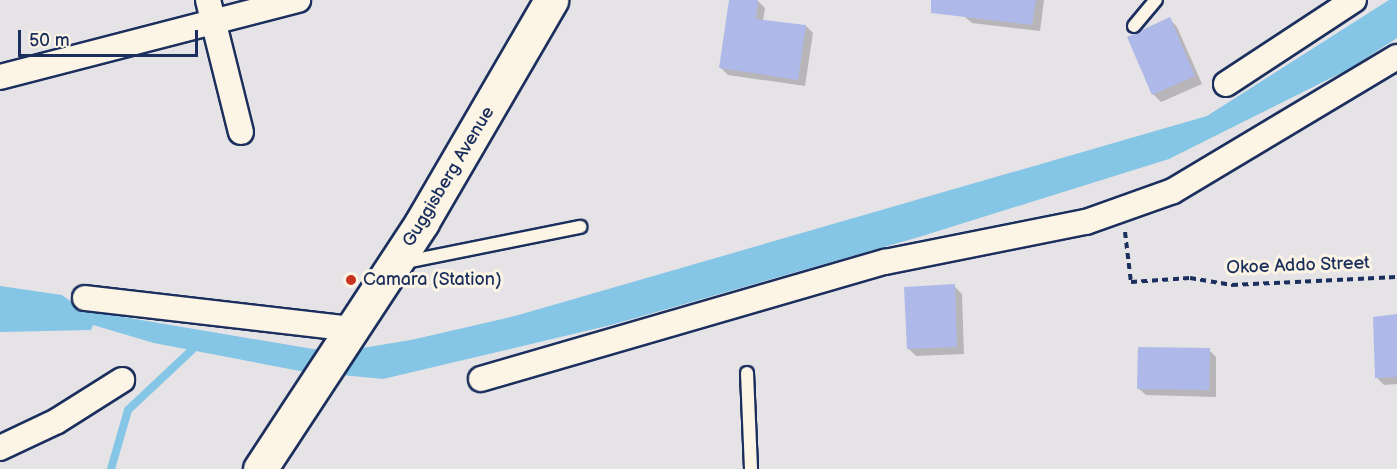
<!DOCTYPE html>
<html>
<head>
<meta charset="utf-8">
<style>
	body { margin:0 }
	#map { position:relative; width:1397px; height:469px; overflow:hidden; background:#e5e3e6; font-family:"Balsamiq Sans",sans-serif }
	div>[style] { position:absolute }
	.water>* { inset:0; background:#85c5e5 }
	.shadow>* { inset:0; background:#0003 }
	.stream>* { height:8px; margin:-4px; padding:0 4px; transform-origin:4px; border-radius:4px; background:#85c5e5 }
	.building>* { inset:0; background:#aeb9e9 }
	.path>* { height:4px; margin-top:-2px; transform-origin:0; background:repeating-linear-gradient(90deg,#1b2f5e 0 6px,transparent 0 10.5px) }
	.roads { filter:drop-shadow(2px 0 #1b2f5e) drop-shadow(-2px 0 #1b2f5e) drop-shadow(0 2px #1b2f5e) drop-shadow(0 -2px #1b2f5e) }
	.lane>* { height:12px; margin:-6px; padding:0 6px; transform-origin:6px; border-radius:6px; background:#fcf5e5 }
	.street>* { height:24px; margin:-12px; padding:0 12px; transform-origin:12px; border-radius:12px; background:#fcf5e5 }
	.secondary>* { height:33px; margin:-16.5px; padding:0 16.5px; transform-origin:16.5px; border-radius:16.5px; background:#fcf5e5 }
	.dots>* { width:16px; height:16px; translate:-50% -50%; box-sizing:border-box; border:3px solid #fcf5e5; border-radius:50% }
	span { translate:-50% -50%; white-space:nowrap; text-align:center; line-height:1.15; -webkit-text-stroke:6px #fcf5e5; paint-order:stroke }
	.street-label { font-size:18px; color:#1b2f5e }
	.poi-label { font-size:18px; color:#1b2f5e }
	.left { translate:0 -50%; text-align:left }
	.scale { position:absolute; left:18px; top:30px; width:180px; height:27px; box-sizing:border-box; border:3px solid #1b2f5e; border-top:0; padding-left:8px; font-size:18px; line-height:21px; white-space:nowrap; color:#1b2f5e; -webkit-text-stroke:4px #fcf5e5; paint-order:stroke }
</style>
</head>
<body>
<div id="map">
	<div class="water">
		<i style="clip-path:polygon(1389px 0,1397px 0,1397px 38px,1349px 69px,1169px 159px,919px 237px,611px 325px,383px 379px,300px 371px,154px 343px,93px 325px,91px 330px,0 332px,0 286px,62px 295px,82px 310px,313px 349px,356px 349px,411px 340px,515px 316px,1207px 116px)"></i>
	</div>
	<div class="shadow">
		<i style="clip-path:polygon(731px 0,757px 0,765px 8px,763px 21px,806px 26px,813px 33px,805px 86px,728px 75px,721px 68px)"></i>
		<i style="clip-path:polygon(966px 0,1044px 0,1040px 31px,972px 23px,964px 16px)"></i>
		<i style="clip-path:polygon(1170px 19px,1177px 27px,1202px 84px,1161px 102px,1153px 94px)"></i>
		<i style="clip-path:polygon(954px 286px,962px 294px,964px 354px,916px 356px,908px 348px)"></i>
		<i style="clip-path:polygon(1397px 315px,1397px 384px,1384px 385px,1376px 377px)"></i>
		<i style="clip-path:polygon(1209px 350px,1216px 357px,1216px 397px,1146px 395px,1138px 388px)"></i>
	</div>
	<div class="stream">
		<i style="left:111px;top:469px;width:61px;rotate:-73.9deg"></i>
		<i style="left:128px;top:410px;width:88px;rotate:-43.2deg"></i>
	</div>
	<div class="building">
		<i style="clip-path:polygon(729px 0,758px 0,756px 19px,806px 25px,798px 80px,719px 68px)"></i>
		<i style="clip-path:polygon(931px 0,1036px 0,1032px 25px,931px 13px)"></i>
		<i style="clip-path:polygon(1170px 17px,1195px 76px,1152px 95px,1127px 37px)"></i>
		<i style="clip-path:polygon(955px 284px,957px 347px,907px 349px,904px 287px)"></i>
		<i style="clip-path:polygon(1397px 314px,1397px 377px,1375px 378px,1373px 317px)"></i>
		<i style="clip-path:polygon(1138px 347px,1210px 348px,1209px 390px,1137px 389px)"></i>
	</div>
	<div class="path">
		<i style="left:1125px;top:232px;width:50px;rotate:83.2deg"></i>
		<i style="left:1131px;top:282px;width:59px;rotate:-3.9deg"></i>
		<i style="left:1190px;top:278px;width:43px;rotate:9.5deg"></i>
		<i style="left:1232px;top:285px;width:165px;rotate:-2.8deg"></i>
	</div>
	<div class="roads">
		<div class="lane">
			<i style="left:1134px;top:26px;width:34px;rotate:-50deg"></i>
			<i style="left:401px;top:263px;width:183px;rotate:-11.4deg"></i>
			<i style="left:747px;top:373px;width:96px;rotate:87.6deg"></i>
		</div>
		<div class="street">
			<i style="left:208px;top:0;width:136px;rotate:76deg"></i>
			<i style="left:0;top:77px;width:308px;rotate:-14.5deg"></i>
			<i style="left:1226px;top:84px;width:153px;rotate:-33.3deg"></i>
			<i style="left:85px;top:298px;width:269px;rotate:6.6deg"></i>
			<i style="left:481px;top:379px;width:421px;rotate:-16.2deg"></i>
			<i style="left:885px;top:262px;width:205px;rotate:-11.3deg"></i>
			<i style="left:1086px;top:222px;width:92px;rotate:-19.6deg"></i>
			<i style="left:1173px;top:191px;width:261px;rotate:-30.9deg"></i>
			<i style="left:0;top:448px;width:63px;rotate:-25.3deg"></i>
			<i style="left:57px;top:421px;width:77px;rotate:-32.2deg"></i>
		</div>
		<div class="secondary">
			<i style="left:260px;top:469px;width:295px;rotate:-56.7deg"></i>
			<i style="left:422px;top:222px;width:257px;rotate:-59.8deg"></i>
		</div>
	</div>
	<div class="dots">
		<i style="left:351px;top:280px;background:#c8321e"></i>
	</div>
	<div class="street-label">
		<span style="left:449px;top:177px;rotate:-59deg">Guggisberg Avenue</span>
		<span style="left:1298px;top:266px;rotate:-2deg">Okoe Addo Street</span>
	</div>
	<div class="poi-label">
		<span class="left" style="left:363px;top:280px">Camara (Station)</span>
	</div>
	<div class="scale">50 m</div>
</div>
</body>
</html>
